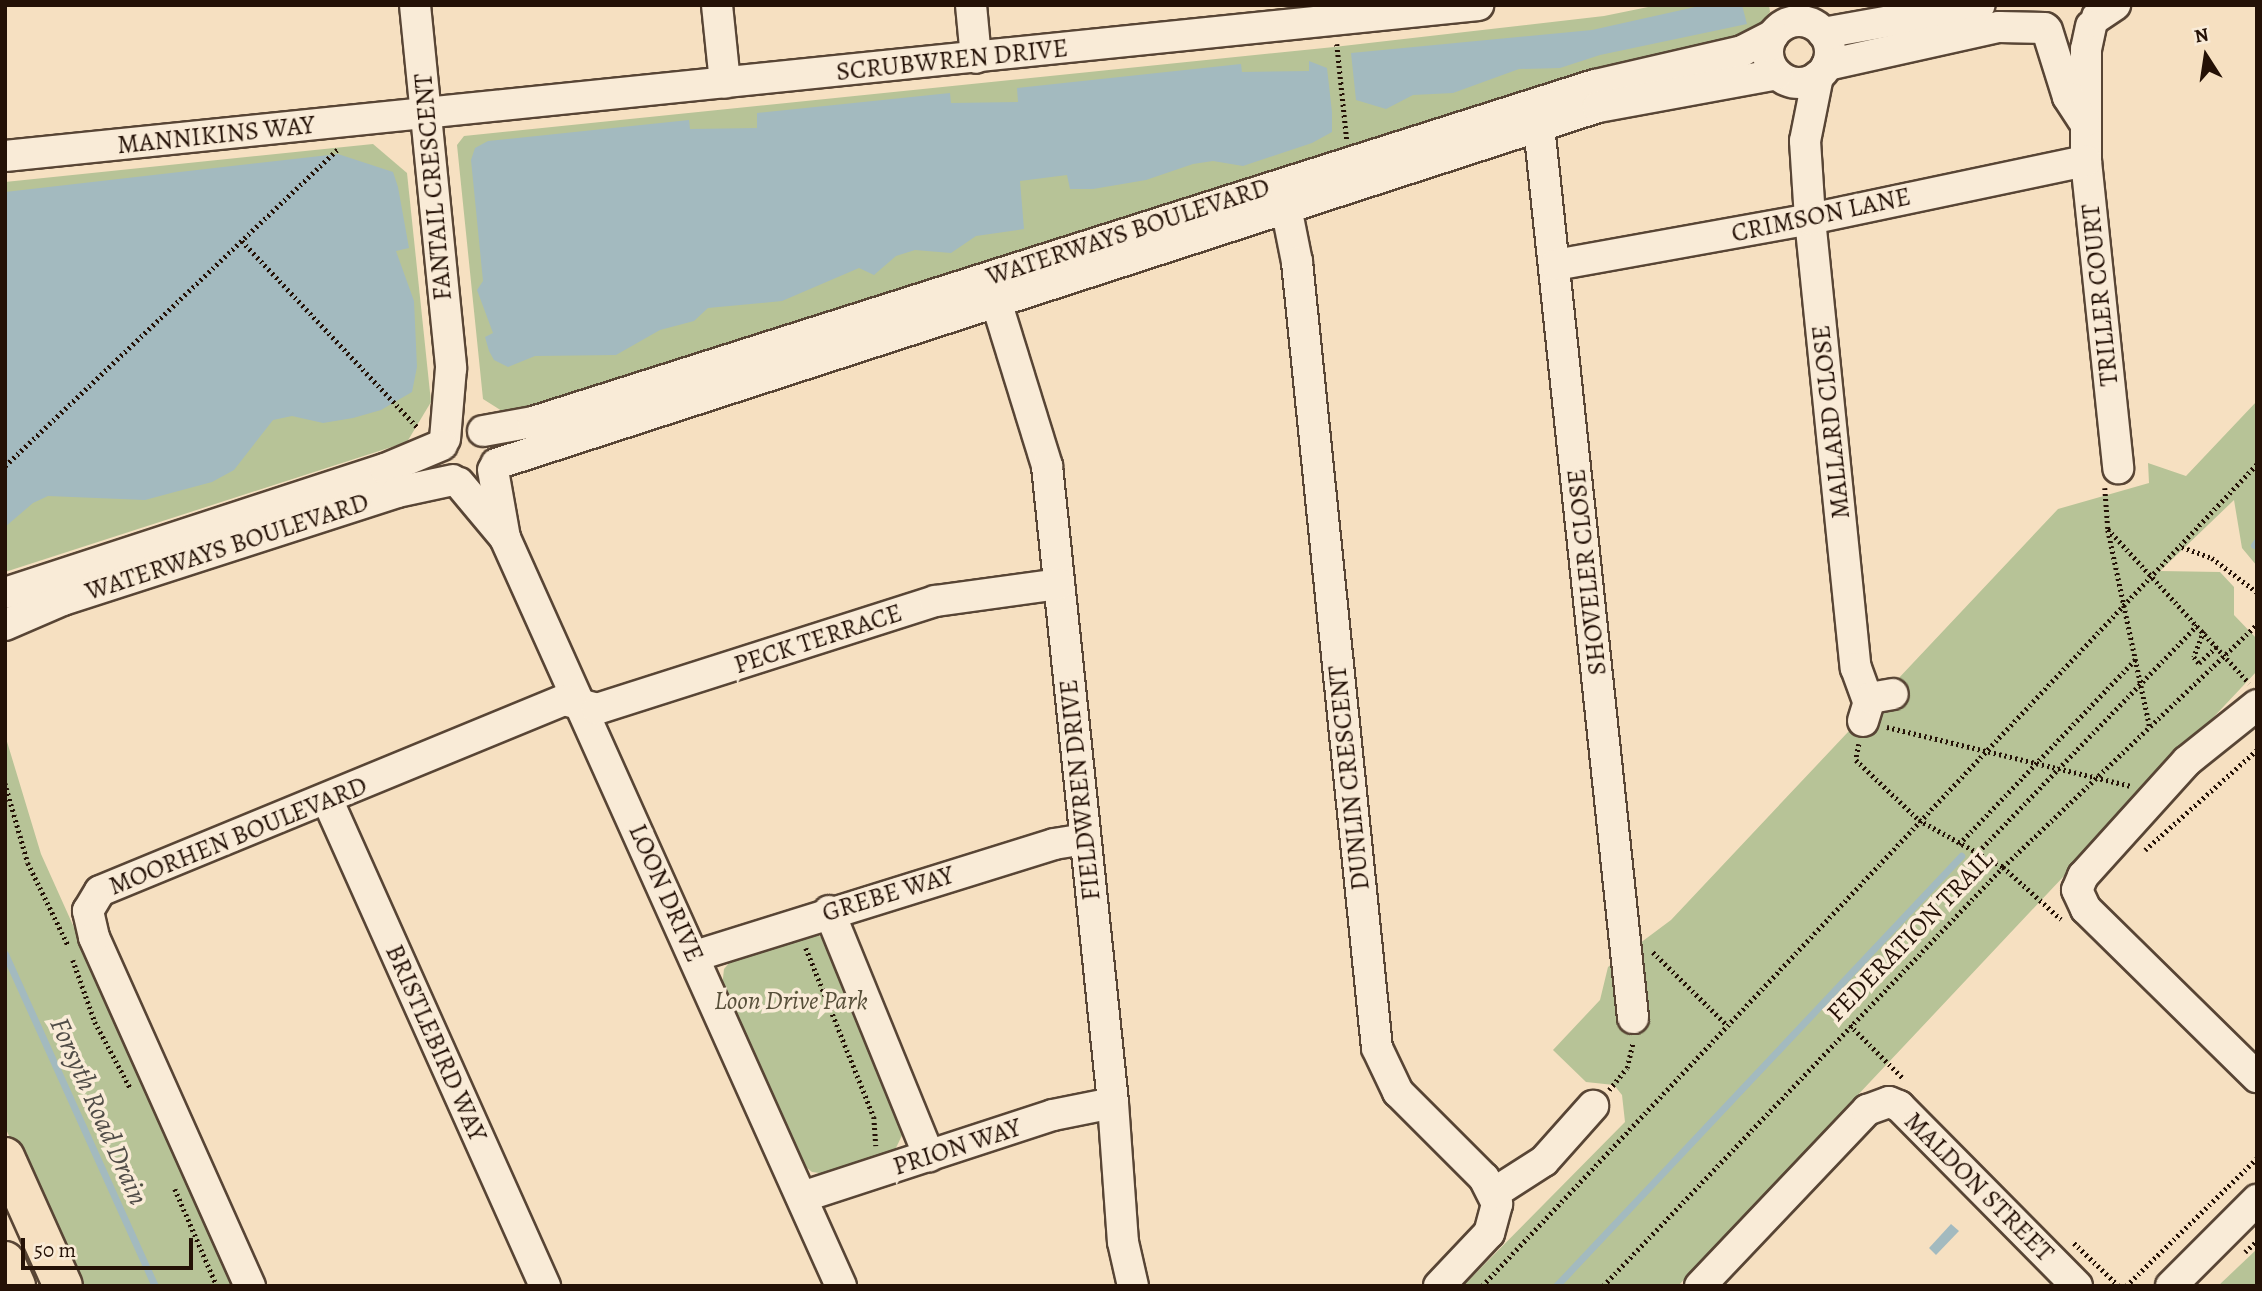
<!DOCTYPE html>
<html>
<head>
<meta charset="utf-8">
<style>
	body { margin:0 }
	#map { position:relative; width:2262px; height:1291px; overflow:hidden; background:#f6e0c1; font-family:Alegreya,serif }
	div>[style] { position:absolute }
	.green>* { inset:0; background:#b7c397 }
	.water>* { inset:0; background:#a3babf }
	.stream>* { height:7px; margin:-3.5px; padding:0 3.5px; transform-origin:3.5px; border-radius:3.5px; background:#a3babf }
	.path>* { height:4.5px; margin-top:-2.25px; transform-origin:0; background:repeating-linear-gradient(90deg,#241106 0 2px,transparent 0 5.5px) }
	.roads { filter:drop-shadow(2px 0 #584535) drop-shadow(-2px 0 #584535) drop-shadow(0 2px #584535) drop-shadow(0 -2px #584535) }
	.minor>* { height:30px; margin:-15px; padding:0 15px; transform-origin:15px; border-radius:15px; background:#f9ebd7 }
	.minor>.ring { margin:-15px; padding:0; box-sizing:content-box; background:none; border:30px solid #f9ebd7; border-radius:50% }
	.highway>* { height:38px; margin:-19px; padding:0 19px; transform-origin:19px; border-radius:19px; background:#f6e0c1 }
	span { translate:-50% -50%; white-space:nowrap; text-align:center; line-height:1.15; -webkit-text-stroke:7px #f9ebd7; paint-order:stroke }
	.street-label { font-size:26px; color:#241106 }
	.park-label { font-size:26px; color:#574f39; font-style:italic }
	.water-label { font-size:28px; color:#504c47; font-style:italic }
	.frame { position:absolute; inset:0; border:7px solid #241106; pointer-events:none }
	.north { position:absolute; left:2171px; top:21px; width:70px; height:70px; -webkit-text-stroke:5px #f9ebd7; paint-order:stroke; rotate:348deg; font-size:19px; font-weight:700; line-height:28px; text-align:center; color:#241106 }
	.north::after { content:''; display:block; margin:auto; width:24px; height:32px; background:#241106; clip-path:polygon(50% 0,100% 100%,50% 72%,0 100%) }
	.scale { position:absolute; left:21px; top:1238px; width:172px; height:32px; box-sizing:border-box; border:4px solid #241106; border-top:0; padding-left:9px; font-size:21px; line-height:24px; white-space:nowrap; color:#241106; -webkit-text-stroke:5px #f9ebd7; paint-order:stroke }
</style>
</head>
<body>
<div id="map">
	<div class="green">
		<i style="clip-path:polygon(1658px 5px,1769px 5px,1770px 12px,1754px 31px,1735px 41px,1502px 97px,557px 400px,502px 411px,483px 399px,457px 145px,464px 136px,1334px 47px,1604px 16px)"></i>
		<i style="clip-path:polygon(373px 144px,407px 173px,431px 402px,407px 442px,5px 572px,5px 182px)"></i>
		<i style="clip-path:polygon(2257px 401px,2257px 566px,2242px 548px,2234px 500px,2160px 571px,2220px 572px,2234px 587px,2234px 615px,2257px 639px,2257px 671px,1678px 1286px,1463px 1286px,1625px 1122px,1622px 1095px,1614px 1085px,1586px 1082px,1553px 1050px,1600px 1000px,1608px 967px,1671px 920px,2058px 509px,2149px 483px,2148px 463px,2186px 476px)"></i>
		<i style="clip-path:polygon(5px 735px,41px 854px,235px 1286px,77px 1286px,5px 1127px)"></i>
		<i style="clip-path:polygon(814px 933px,826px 940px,905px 1129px,894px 1152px,828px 1174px,812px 1172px,800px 1162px,722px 987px,724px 969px,734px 957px)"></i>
		<i style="clip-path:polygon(2257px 1249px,2257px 1286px,2218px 1286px)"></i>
	</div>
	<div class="water">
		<i style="clip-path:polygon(1704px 5px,1742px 5px,1747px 24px,1600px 55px,1560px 68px,1519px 69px,1453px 93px,1413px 95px,1386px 109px,1356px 100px,1351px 53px,1592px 30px)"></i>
		<i style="clip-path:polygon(1309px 61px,1327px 68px,1332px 112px,1332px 132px,1312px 143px,1243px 166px,1213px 161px,1193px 164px,1146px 180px,1093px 189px,1070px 189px,1067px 175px,1020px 181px,1024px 229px,976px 236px,951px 253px,915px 250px,896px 256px,874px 275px,859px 268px,782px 301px,708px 308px,694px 321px,660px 330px,616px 355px,535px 356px,508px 367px,494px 360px,489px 351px,485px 337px,493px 333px,477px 290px,483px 281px,471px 160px,475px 148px,488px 141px,689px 120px,690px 129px,757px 128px,757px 113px,950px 93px,951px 103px,1018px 102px,1017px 88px,1241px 64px,1242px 72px,1309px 71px)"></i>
		<i style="clip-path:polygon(338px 154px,393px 172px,398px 187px,409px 248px,396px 251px,414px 301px,417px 367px,412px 392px,381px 410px,353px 418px,323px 423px,292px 416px,273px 420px,234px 470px,212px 482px,145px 500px,48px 496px,33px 503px,5px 527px,5px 192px)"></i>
		<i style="clip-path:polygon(1951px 1224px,1959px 1231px,1936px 1255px,1929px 1248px)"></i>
	</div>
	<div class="stream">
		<i style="left:2254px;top:545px;width:5px;rotate:-53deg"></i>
		<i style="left:5px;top:954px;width:364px;rotate:65.7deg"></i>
		<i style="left:1556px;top:1286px;width:591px;rotate:-46.71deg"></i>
	</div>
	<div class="path">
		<i style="left:1337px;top:44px;width:97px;rotate:84.1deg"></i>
		<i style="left:242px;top:241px;width:258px;rotate:46.7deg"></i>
		<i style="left:5px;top:466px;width:461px;rotate:-43.6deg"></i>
		<i style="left:2105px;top:488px;width:41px;rotate:85.8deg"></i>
		<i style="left:2108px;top:529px;width:209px;rotate:47.5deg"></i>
		<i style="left:2108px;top:530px;width:201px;rotate:78deg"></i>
		<i style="left:2182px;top:547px;width:32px;rotate:20deg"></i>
		<i style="left:2212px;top:558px;width:56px;rotate:37.1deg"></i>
		<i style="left:2204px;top:631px;width:28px;rotate:111deg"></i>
		<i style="left:2194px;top:657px;width:8px;rotate:50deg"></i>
		<i style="left:2199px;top:663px;width:26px;rotate:-43deg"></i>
		<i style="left:1887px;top:727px;width:250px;rotate:13.6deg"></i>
		<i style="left:1859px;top:744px;width:16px;rotate:101deg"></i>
		<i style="left:1856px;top:760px;width:87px;rotate:43.6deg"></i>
		<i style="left:1919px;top:820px;width:96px;rotate:29.2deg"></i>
		<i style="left:2003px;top:867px;width:78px;rotate:41.9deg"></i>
		<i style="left:5px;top:783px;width:83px;rotate:74deg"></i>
		<i style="left:28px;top:863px;width:91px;rotate:64deg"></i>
		<i style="left:1959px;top:844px;width:256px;rotate:-46.3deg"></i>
		<i style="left:2145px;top:850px;width:150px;rotate:-41.8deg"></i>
		<i style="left:1978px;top:852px;width:317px;rotate:-46deg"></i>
		<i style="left:806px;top:948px;width:182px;rotate:68.1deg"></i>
		<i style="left:874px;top:1117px;width:29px;rotate:86deg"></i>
		<i style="left:1653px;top:952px;width:104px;rotate:44.6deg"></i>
		<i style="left:73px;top:960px;width:66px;rotate:70.5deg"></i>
		<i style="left:95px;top:1022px;width:76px;rotate:61.8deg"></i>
		<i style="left:1850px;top:1025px;width:76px;rotate:45deg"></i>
		<i style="left:1609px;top:1090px;width:28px;rotate:-51deg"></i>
		<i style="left:1627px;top:1068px;width:26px;rotate:-77deg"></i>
		<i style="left:175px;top:1189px;width:106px;rotate:66.6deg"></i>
		<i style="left:2074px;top:1243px;width:62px;rotate:43.7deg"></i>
		<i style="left:2245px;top:1252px;width:16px;rotate:-43deg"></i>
		<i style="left:1482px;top:1286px;width:1130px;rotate:-46.69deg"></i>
		<i style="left:1603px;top:1286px;width:579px;rotate:-46.33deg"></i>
		<i style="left:2003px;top:867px;width:352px;rotate:-43.7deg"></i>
		<i style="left:2126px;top:1286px;width:183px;rotate:-44.3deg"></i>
	</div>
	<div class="roads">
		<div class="minor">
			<i style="left:415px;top:5px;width:365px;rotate:84.3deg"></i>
			<i style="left:451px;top:368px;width:71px;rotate:94.8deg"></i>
			<i style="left:717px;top:5px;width:78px;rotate:84.1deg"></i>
			<i style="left:971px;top:5px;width:53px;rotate:84.6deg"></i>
			<i style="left:2097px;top:17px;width:22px;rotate:-34deg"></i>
			<i class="ring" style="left:1768px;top:21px;width:32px;height:32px"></i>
			<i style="left:2091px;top:26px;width:24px;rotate:102deg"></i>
			<i style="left:2086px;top:49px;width:112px;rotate:90deg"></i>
			<i style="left:2086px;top:161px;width:309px;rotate:84deg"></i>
			<i style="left:2047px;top:30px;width:70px;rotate:72.6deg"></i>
			<i style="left:2068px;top:97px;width:30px;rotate:57deg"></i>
			<i style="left:1823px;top:33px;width:159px;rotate:-10.1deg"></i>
			<i style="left:1827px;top:65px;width:176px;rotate:-12.5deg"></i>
			<i style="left:1999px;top:27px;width:46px;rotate:1.2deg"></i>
			<i style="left:1818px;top:76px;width:66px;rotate:101.3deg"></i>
			<i style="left:1805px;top:141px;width:78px;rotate:86.3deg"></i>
			<i style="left:1810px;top:219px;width:451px;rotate:84.2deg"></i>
			<i style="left:1856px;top:668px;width:35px;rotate:70deg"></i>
			<i style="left:1539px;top:126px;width:897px;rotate:83.98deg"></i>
			<i style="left:5px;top:156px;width:1481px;rotate:-5.85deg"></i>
			<i style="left:1286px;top:207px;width:56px;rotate:78.7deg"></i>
			<i style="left:1297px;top:262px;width:790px;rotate:84.19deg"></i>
			<i style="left:1377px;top:1048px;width:49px;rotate:64.5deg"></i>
			<i style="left:1398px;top:1092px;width:122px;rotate:45deg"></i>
			<i style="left:1484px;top:1178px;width:29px;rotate:63deg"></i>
			<i style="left:1497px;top:1204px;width:30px;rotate:105deg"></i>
			<i style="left:1489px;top:1233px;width:73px;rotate:133.3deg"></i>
			<i style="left:1555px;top:265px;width:259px;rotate:-10.2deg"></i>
			<i style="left:1810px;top:219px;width:282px;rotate:-11.9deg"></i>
			<i style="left:996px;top:301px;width:173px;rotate:72.8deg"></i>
			<i style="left:1047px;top:466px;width:640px;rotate:84.08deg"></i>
			<i style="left:1113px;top:1103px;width:139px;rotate:85.9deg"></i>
			<i style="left:1123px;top:1242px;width:45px;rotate:77.2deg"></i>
			<i style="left:483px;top:431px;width:51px;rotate:-10.2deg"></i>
			<i style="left:533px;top:422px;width:1114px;rotate:-17.61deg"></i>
			<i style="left:1595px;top:85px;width:151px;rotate:-13deg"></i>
			<i style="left:1742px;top:51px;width:35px;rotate:-27deg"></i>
			<i style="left:496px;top:464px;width:1158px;rotate:-17.95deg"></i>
			<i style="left:1598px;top:107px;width:182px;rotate:-10.4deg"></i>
			<i style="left:493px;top:470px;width:69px;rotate:80deg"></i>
			<i style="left:459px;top:483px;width:72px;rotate:50.1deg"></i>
			<i style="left:505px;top:538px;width:820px;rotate:65.81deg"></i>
			<i style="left:5px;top:593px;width:400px;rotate:-18.1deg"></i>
			<i style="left:385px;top:469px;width:62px;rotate:-22.8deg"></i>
			<i style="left:5px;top:625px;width:63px;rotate:-23.3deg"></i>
			<i style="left:63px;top:600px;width:351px;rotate:-17.9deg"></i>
			<i style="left:397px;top:492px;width:57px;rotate:-12.1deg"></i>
			<i style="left:2257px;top:705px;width:90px;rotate:141.3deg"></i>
			<i style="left:2187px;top:761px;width:155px;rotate:132.1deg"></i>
			<i style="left:2083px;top:876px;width:15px;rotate:113deg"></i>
			<i style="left:2077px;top:890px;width:21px;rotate:65deg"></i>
			<i style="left:2086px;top:909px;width:240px;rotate:44.5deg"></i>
			<i style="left:1863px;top:721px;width:24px;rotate:-73deg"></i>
			<i style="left:1870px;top:698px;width:23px;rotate:-10deg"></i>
			<i style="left:327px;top:799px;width:534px;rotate:65.88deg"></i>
			<i style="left:829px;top:911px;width:265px;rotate:67.8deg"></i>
			<i style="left:695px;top:956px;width:376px;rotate:-17.3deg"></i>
			<i style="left:1054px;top:844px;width:30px;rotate:-9deg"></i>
			<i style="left:1494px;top:1193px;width:59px;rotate:-32.6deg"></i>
			<i style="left:1544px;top:1161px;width:74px;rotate:-48.3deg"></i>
			<i style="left:802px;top:1197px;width:264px;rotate:-18.1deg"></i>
			<i style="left:1053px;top:1115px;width:61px;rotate:-11.3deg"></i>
			<i style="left:250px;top:1286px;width:382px;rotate:-114.1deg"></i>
			<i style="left:94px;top:937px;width:27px;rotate:-103deg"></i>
			<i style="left:88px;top:911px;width:23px;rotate:-59deg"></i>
			<i style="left:100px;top:891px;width:502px;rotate:-22.37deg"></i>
			<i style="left:564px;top:700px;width:34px;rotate:15deg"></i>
			<i style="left:597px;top:709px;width:355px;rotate:-17.7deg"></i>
			<i style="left:935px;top:601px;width:125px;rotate:-7.8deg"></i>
			<i style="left:1700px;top:1286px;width:243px;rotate:-46.5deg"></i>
			<i style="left:1867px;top:1110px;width:23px;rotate:-20deg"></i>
			<i style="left:1889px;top:1102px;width:11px;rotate:22deg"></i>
			<i style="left:1899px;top:1106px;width:253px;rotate:45.3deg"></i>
			<i style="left:2171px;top:1286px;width:122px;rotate:-45deg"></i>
		</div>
		<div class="highway">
			<i style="left:5px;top:1157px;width:141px;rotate:65.8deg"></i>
			<i style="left:5px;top:1261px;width:27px;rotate:66deg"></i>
		</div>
	</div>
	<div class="street-label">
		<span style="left:952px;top:60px;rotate:-6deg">SCRUBWREN DRIVE</span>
		<span style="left:216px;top:135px;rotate:-6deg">MANNIKINS WAY</span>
		<span style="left:433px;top:187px;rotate:-95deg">FANTAIL CRESCENT</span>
		<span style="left:1821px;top:215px;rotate:-12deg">CRIMSON LANE</span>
		<span style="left:1128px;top:232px;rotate:-18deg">WATERWAYS BOULEVARD</span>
		<span style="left:2100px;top:295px;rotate:-96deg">TRILLER COURT</span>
		<span style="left:1831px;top:422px;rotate:-96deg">MALLARD CLOSE</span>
		<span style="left:227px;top:547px;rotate:-18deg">WATERWAYS BOULEVARD</span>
		<span style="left:1587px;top:572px;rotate:-96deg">SHOVELER CLOSE</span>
		<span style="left:818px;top:639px;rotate:-18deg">PECK TERRACE</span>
		<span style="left:1349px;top:778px;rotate:-96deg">DUNLIN CRESCENT</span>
		<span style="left:1080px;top:790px;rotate:-96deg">FIELDWREN DRIVE</span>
		<span style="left:238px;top:836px;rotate:-22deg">MOORHEN BOULEVARD</span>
		<span style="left:666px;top:893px;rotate:66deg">LOON DRIVE</span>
		<span style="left:888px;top:894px;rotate:-17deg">GREBE WAY</span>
		<span style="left:1910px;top:936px;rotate:-46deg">FEDERATION TRAIL</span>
		<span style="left:436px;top:1043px;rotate:66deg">BRISTLEBIRD WAY</span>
		<span style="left:957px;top:1147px;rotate:-18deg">PRION WAY</span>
		<span style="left:1979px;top:1187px;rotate:45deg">MALDON STREET</span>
	</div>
	<div class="park-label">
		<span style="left:791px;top:1001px">Loon Drive Park</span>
	</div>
	<div class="water-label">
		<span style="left:99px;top:1111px;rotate:66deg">Forsyth Road Drain</span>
	</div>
	<div class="frame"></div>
	<div class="north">N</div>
	<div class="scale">50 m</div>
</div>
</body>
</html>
